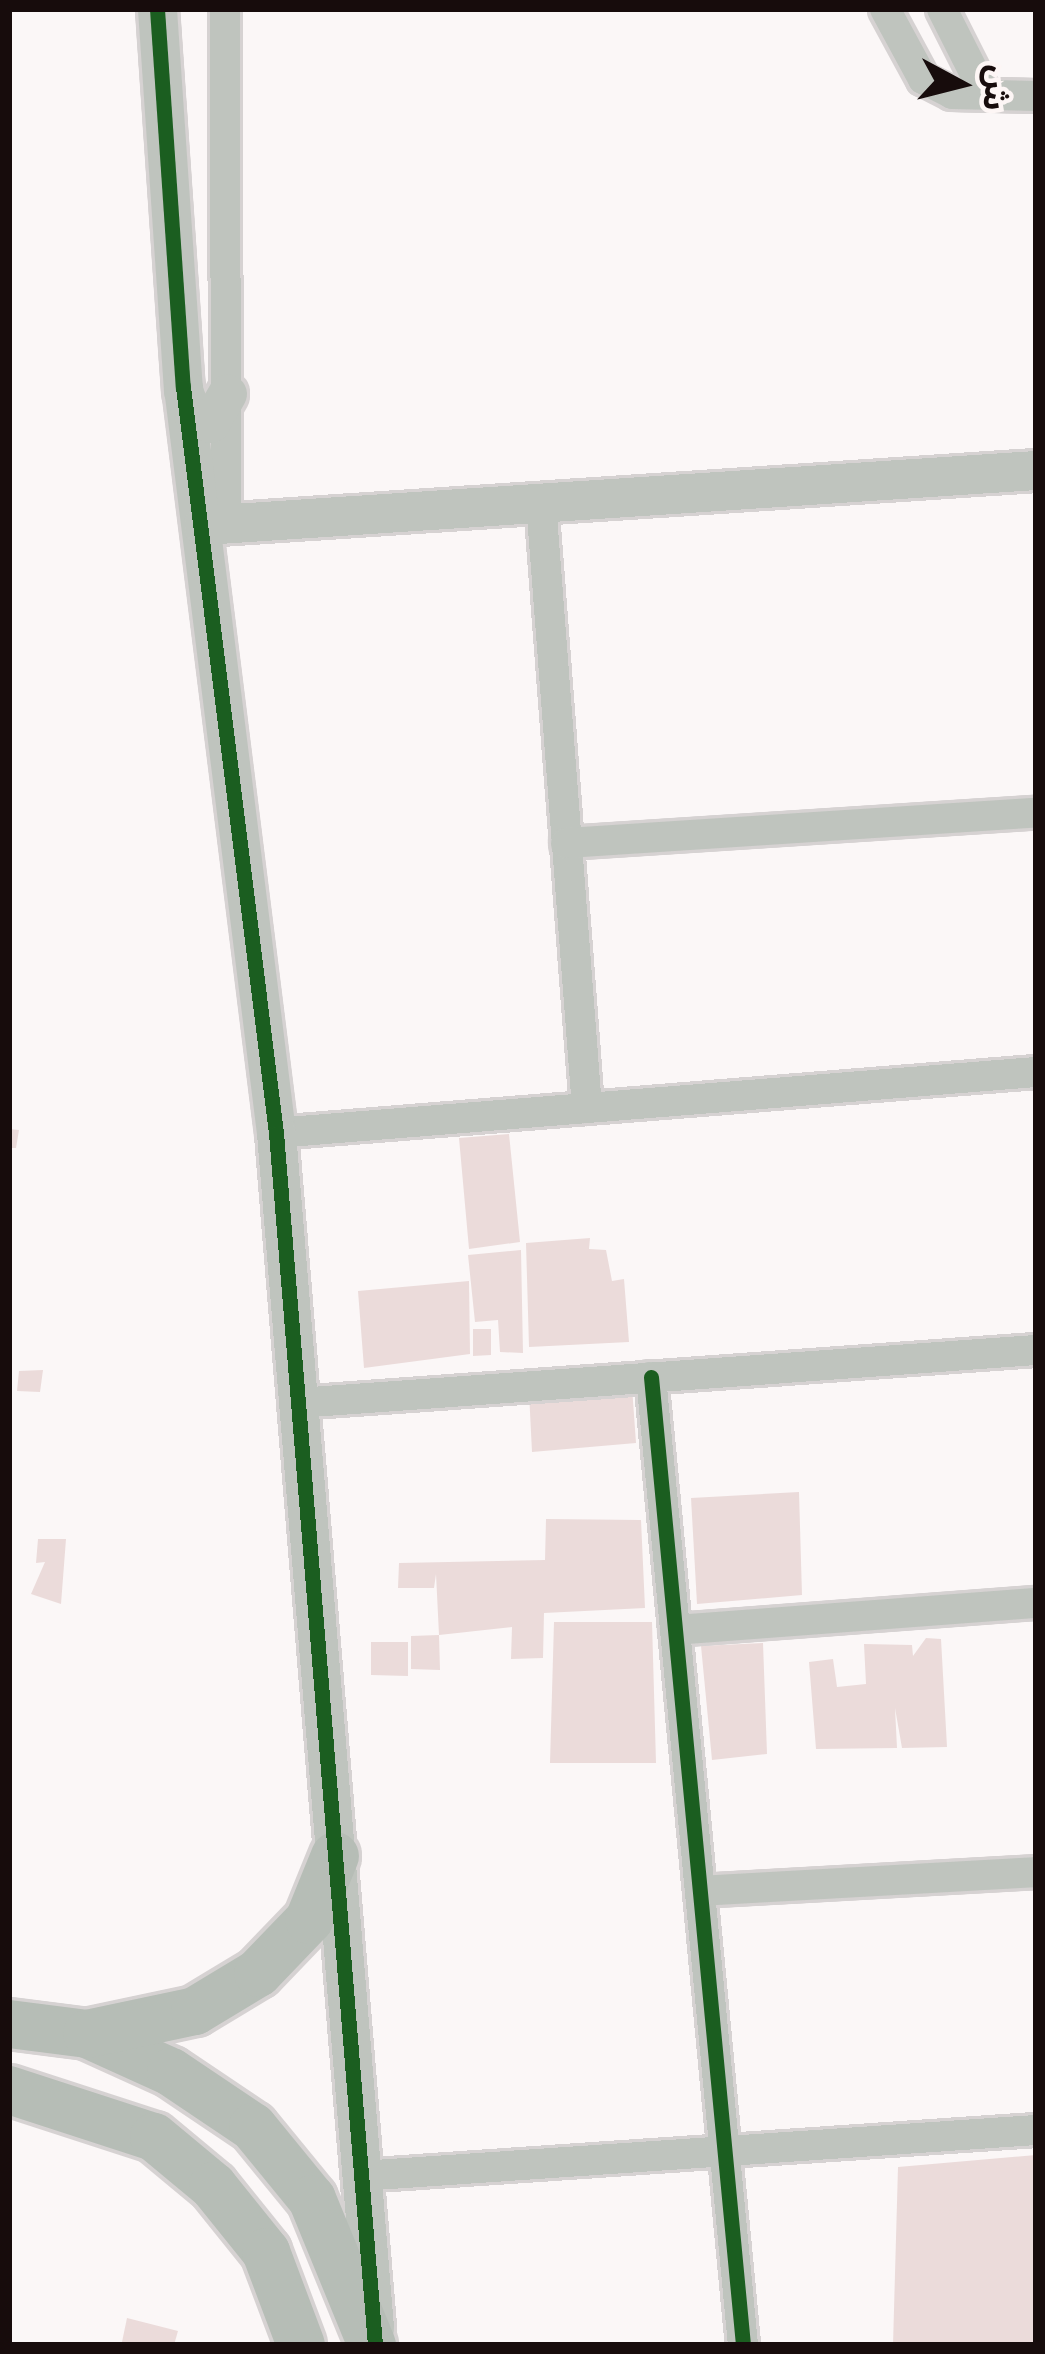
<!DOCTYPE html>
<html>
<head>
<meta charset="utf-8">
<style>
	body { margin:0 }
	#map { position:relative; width:1045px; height:2354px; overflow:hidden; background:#fbf7f7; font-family:"Fira Sans Condensed","Noto Sans Arabic",sans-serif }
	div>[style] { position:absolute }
	.building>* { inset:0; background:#ebdbda }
	.roads { filter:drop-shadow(3px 0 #d6d2d2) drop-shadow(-3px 0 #d6d2d2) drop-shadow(0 3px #d6d2d2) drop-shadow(0 -3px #d6d2d2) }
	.minor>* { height:30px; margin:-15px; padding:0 15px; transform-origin:15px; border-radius:15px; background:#bfc4be }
	.tertiary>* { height:39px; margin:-19.5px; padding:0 19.5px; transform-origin:19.5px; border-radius:19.5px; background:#bfc4be }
	.primary>* { height:48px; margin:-24px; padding:0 24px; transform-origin:24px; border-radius:24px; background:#b6bdb6 }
	.cycleway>* { height:15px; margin:-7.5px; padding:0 7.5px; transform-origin:7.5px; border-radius:7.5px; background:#1b5e20 }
	span { translate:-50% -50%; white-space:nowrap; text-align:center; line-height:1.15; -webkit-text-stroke:9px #fdf6f5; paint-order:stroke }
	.frame { position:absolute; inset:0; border:12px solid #170c0c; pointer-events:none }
	.north { position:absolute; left:901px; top:24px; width:120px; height:120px; -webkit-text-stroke:9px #fdf6f5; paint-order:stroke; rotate:97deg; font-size:33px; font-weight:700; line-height:48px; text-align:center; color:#170c0c }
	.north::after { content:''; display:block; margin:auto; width:42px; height:54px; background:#170c0c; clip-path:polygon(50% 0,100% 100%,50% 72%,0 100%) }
</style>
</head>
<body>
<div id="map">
	<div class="building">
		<i style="clip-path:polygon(9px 1129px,19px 1130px,16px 1148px,9px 1148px)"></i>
		<i style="clip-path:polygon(509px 1134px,520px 1242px,469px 1249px,459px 1138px)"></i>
		<i style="clip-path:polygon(590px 1238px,589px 1249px,606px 1250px,612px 1281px,624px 1279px,629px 1342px,529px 1347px,526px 1243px)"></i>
		<i style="clip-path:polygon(521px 1250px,523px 1353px,500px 1352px,498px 1320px,475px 1322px,468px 1255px)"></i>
		<i style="clip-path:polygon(469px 1281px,470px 1354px,364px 1368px,358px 1291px)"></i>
		<i style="clip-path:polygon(473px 1329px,491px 1329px,491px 1355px,473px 1356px)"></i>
		<i style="clip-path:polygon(43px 1370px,40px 1392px,17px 1391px,19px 1371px)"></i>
		<i style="clip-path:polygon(632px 1387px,636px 1443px,532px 1452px,529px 1392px)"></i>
		<i style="clip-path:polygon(799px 1492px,802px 1595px,697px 1604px,691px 1498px)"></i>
		<i style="clip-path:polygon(546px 1519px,641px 1520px,645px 1608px,544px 1613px,543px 1658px,511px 1659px,512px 1627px,439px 1635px,436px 1574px,434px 1588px,398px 1588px,399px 1563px,545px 1560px)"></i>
		<i style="clip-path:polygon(38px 1539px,66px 1539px,61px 1604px,31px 1594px,45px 1562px,36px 1563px)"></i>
		<i style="clip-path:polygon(554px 1622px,652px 1622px,656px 1763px,550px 1763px)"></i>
		<i style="clip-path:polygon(439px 1635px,440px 1670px,411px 1669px,411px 1636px)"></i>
		<i style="clip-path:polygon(926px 1638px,941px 1639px,947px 1747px,902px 1748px,895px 1708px,897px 1748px,816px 1749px,809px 1662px,833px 1659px,837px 1687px,866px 1684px,864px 1644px,912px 1645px,913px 1656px)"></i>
		<i style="clip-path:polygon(371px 1642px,408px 1642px,408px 1676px,371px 1675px)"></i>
		<i style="clip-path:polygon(763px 1643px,767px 1754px,712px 1760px,701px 1646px)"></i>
		<i style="clip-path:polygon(1036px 2155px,1036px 2345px,893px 2345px,898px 2167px)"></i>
		<i style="clip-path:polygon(127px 2318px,178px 2331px,174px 2345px,122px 2342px)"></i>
	</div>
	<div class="roads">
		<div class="minor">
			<i style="left:225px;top:9px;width:513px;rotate:89.89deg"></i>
			<i style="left:885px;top:9px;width:80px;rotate:61.5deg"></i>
			<i style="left:923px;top:79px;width:33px;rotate:27deg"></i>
			<i style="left:952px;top:94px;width:84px;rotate:1.4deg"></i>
			<i style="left:942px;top:9px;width:95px;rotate:63.2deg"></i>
			<i style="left:541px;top:502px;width:608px;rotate:85.66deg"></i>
			<i style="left:566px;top:843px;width:471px;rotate:-3.7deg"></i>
			<i style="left:276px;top:1133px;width:762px;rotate:-4.59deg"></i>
			<i style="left:651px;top:1377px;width:972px;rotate:84.57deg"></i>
			<i style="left:298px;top:1403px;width:740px;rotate:-4.11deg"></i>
			<i style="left:675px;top:1630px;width:362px;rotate:-4.3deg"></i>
			<i style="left:700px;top:1891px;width:337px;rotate:-3.2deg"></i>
			<i style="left:361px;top:2176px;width:677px;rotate:-3.9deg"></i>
		</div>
		<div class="tertiary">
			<i style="left:157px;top:9px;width:379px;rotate:86.1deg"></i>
			<i style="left:183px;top:387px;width:752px;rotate:82.89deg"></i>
			<i style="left:276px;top:1133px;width:1199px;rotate:85.31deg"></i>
			<i style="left:183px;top:391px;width:28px;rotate:67deg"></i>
			<i style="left:194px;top:417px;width:17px;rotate:21deg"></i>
			<i style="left:210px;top:423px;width:34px;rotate:-60deg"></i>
			<i style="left:203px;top:525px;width:835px;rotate:-3.78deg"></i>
		</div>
		<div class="primary">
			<i style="left:9px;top:2024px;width:79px;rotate:7.3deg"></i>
			<i style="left:87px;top:2034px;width:92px;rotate:24.3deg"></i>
			<i style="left:171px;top:2072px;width:99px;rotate:33.9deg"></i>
			<i style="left:253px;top:2127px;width:93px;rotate:50.7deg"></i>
			<i style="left:312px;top:2199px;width:158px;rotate:67.7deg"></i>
			<i style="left:87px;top:2034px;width:110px;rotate:-12deg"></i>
			<i style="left:195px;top:2011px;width:74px;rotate:-31.1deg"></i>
			<i style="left:258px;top:1973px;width:74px;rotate:-46.1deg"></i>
			<i style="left:309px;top:1920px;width:69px;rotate:-67.9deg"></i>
			<i style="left:9px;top:2090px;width:152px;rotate:18deg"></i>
			<i style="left:154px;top:2137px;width:77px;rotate:39.7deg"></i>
			<i style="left:213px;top:2186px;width:85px;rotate:51.2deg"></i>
			<i style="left:266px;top:2252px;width:99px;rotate:69.4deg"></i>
		</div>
	</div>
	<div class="cycleway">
		<i style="left:157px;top:9px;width:379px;rotate:86.1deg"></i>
		<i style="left:183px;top:387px;width:752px;rotate:82.89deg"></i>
		<i style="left:276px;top:1133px;width:1216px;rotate:85.33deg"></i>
		<i style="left:651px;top:1377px;width:972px;rotate:84.57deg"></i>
	</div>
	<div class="frame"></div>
	<div class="north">ش</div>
</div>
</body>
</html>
